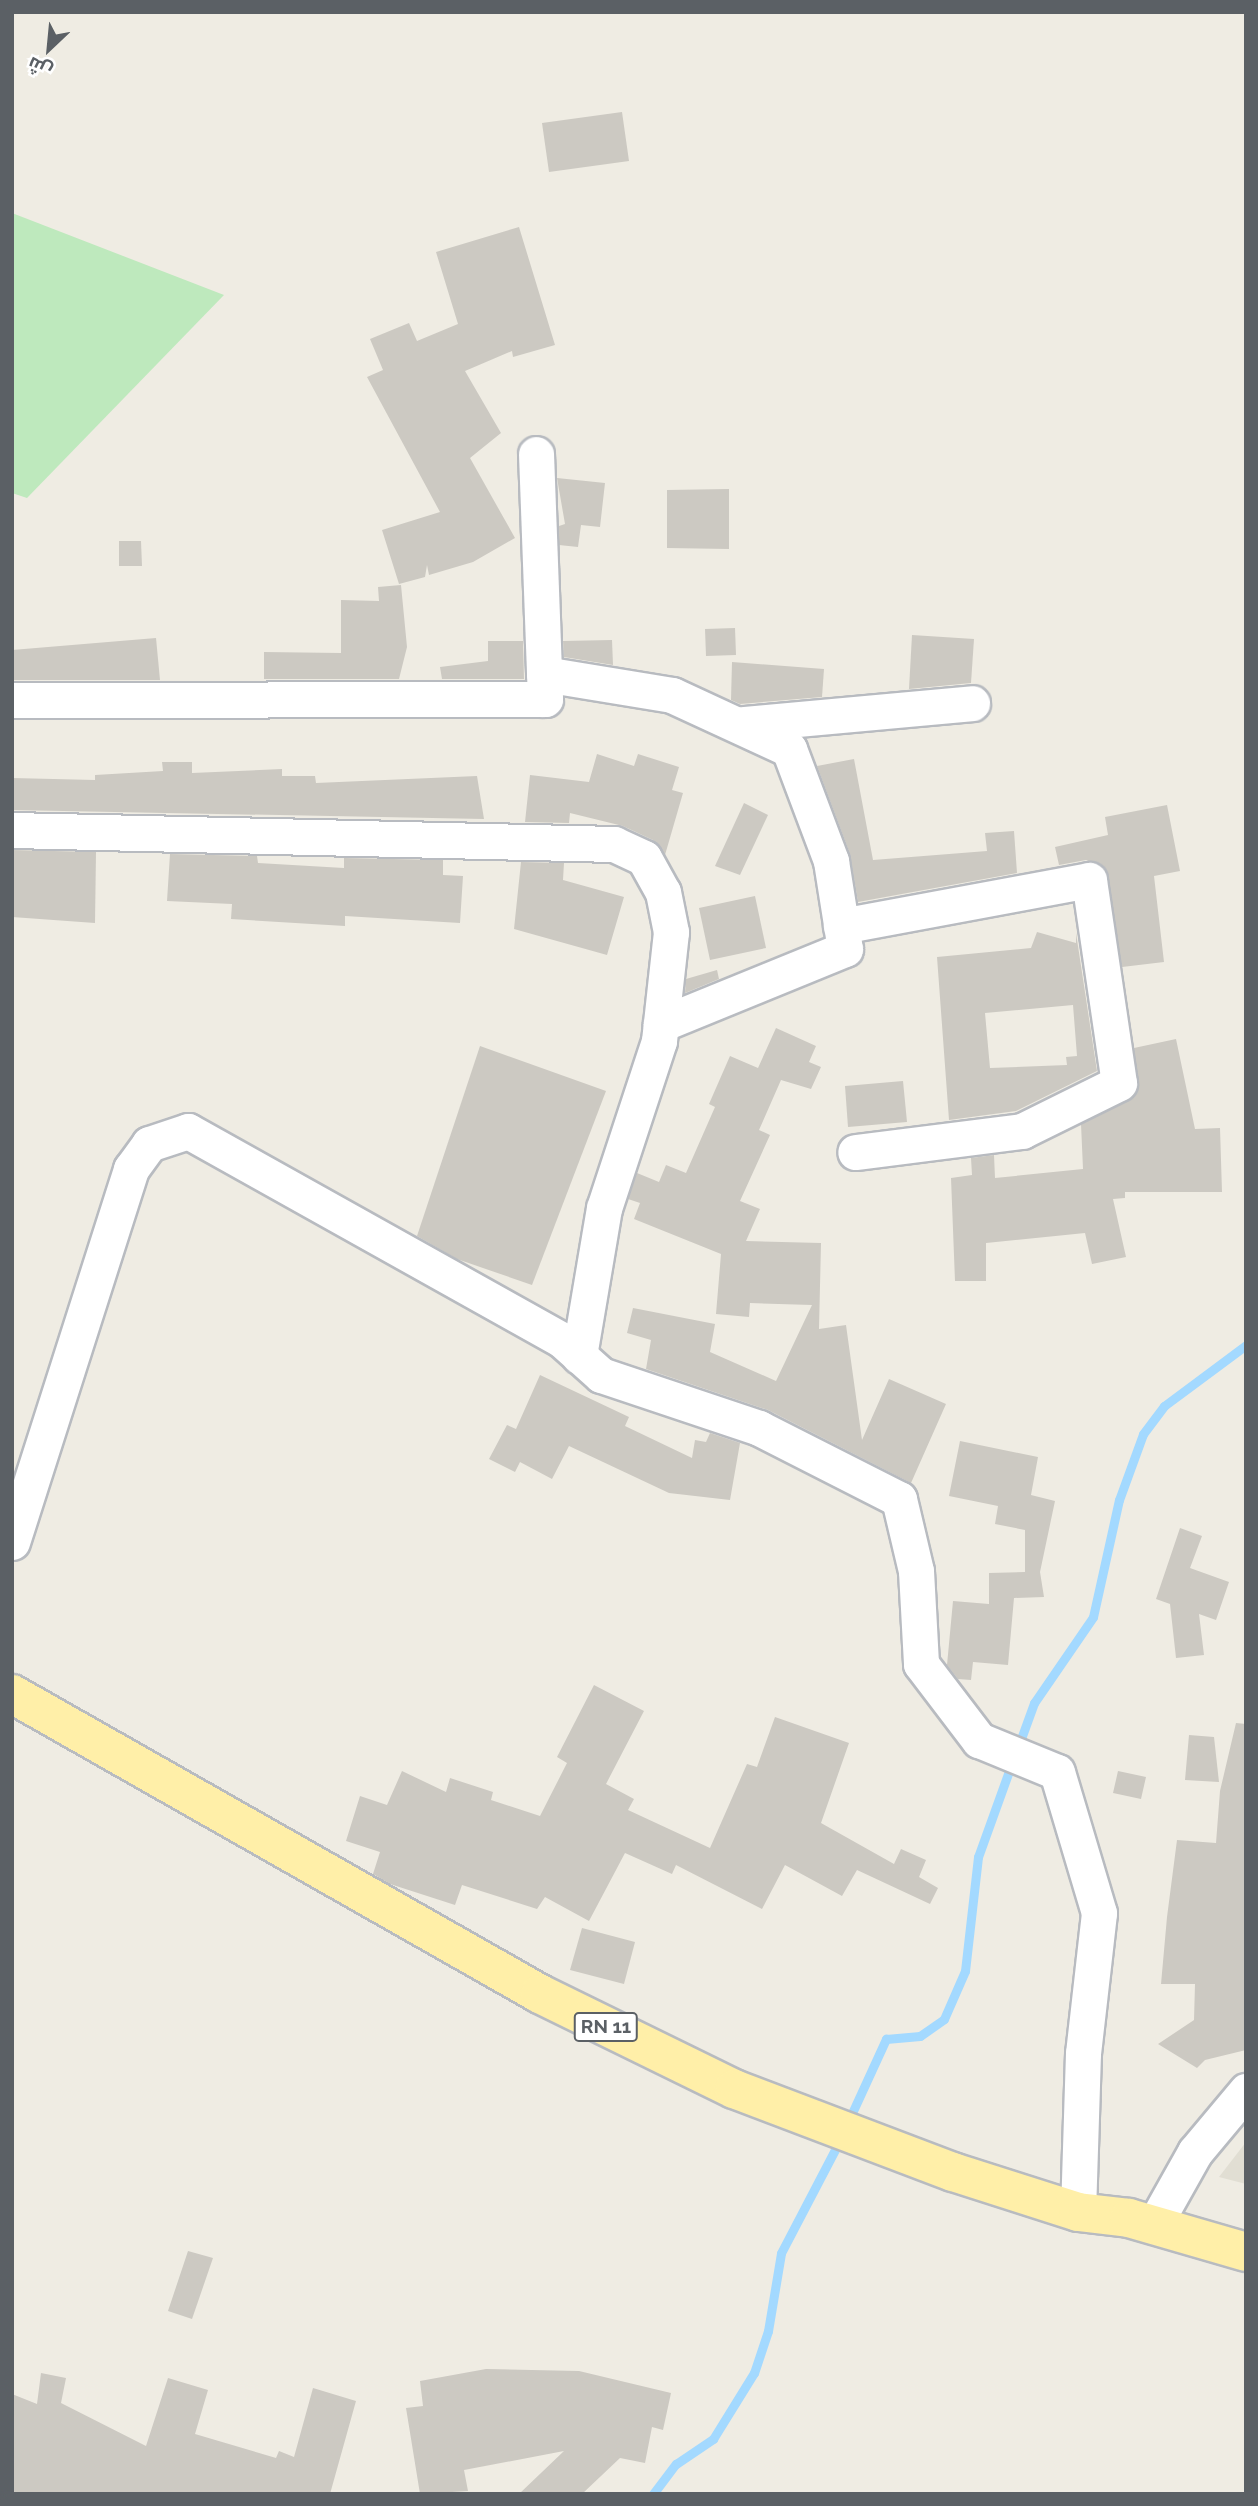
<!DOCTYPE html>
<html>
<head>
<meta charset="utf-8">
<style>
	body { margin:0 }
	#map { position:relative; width:1258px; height:2506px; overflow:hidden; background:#efece3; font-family:Raleway,Cairo,sans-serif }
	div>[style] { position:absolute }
	.education>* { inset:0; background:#e1ded3 }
	.green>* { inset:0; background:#bee9bd }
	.stream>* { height:9px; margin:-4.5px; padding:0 4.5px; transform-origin:4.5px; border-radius:4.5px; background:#a3d9ff }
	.building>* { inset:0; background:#ccc9c2 }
	.roads { filter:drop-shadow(2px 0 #b8bbc0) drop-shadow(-2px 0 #b8bbc0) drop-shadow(0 2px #b8bbc0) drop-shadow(0 -2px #b8bbc0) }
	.minor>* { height:35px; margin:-17.5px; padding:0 17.5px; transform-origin:17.5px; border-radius:17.5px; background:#fff }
	.primary>* { height:38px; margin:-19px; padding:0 19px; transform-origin:19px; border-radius:19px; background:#ffefa8 }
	span { translate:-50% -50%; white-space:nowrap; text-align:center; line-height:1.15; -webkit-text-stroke:5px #fff; paint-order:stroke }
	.shield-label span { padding:2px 5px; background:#fff; border:2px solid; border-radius:5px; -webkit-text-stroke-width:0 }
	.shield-label { font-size:19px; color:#5b6065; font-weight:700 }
	.frame { position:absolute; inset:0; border:14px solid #5b6065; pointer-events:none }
	.north { position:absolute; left:14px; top:14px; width:70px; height:70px; -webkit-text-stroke:5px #fff; paint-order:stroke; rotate:206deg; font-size:19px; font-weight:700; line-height:28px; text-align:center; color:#5b6065 }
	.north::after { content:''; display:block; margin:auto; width:24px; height:32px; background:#5b6065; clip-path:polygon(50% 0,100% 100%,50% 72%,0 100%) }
</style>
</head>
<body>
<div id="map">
	<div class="education">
		<i style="clip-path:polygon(1246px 2142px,1246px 2184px,1219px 2177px)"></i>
	</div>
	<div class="green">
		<i style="clip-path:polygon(12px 213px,224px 295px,27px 498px,12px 493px)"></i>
	</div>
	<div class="stream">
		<i style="left:1018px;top:1747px;width:47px;rotate:-70deg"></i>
		<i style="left:1034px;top:1703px;width:104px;rotate:-55.5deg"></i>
		<i style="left:1093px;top:1617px;width:120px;rotate:-77.5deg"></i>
		<i style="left:1119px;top:1500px;width:70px;rotate:-70deg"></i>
		<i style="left:1143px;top:1434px;width:35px;rotate:-53deg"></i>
		<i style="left:1164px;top:1406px;width:102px;rotate:-36.6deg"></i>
		<i style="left:847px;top:2124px;width:94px;rotate:-65.4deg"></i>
		<i style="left:886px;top:2039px;width:34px;rotate:-5deg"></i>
		<i style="left:920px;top:2036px;width:29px;rotate:-35deg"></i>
		<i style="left:944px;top:2019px;width:52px;rotate:-66.4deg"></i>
		<i style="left:965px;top:1971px;width:115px;rotate:-83.5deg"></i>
		<i style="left:978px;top:1857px;width:103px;rotate:-70.2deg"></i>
		<i style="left:653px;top:2494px;width:38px;rotate:-53deg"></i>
		<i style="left:676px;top:2464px;width:45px;rotate:-34deg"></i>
		<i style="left:713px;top:2439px;width:78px;rotate:-58.2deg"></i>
		<i style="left:754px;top:2373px;width:44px;rotate:-71.6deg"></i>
		<i style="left:768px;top:2331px;width:79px;rotate:-80.5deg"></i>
		<i style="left:781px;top:2253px;width:127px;rotate:-62.4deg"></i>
	</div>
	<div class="building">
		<i style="clip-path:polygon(622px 112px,629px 161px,549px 172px,542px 123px)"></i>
		<i style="clip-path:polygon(519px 227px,555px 345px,513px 357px,512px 351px,465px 371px,501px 433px,470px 458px,515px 538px,473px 562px,429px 575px,427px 565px,425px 577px,399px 584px,382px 530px,440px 512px,367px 377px,383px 370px,370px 339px,409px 323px,417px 341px,458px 324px,436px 252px)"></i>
		<i style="clip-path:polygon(557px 478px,605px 483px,600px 527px,581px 525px,578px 547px,559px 545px,559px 526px,565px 524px)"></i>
		<i style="clip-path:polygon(729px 489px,729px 549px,667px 548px,667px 490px)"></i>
		<i style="clip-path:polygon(119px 541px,141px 541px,142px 566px,119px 566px)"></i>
		<i style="clip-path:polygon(401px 585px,407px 647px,399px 679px,264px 679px,264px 652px,341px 653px,341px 600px,379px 601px,378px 587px)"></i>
		<i style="clip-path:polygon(735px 628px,736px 655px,706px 656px,705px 629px)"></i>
		<i style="clip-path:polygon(912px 635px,974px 639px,971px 683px,909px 689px)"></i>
		<i style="clip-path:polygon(156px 638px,160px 680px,12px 680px,12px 650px)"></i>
		<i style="clip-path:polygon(612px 640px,613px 665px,564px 657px,563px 641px)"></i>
		<i style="clip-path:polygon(488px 641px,523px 641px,524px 679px,442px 679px,440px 667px,488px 661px)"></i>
		<i style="clip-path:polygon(732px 662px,824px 669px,822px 697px,740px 704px,731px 700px)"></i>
		<i style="clip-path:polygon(597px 754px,634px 766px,638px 754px,679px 767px,672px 790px,683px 793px,665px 855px,653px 840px,623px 826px,570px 813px,569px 823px,525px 822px,530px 775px,589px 782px)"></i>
		<i style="clip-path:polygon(854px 759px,873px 860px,987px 851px,985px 833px,1014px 831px,1017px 873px,858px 902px,850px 854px,817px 766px)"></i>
		<i style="clip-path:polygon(162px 762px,192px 762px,192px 773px,282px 769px,282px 776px,315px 776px,316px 783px,477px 776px,484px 819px,12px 810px,12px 778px,95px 780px,95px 775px,163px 771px)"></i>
		<i style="clip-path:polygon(744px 803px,768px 815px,740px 875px,715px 866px)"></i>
		<i style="clip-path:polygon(1167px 805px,1180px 871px,1154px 876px,1164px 962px,1122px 967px,1105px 868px,1086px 860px,1059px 865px,1055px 847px,1108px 835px,1105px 817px)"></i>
		<i style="clip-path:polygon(12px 850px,96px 852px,95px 923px,12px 917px)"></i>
		<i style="clip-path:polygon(170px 854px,257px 856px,258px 863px,344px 868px,344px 858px,443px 860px,443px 875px,463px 876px,460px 923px,345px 916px,345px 926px,231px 919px,232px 904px,167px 901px)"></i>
		<i style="clip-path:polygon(521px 862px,564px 863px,563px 880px,624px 897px,607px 955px,514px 929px)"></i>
		<i style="clip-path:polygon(755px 896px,766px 948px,710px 960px,699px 908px)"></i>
		<i style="clip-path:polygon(evenodd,1037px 932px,1076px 943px,1076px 933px,1097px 1071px,1016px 1111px,949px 1120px,937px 957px,1031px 948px,1037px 932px,1073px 1005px,1077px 1056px,1066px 1057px,1067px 1065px,990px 1068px,985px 1013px,1073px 1005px)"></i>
		<i style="clip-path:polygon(717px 970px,719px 979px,685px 993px,686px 979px)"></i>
		<i style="clip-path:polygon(776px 1028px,816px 1046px,809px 1062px,821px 1067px,811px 1089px,781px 1080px,759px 1130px,770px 1135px,740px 1201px,760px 1209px,746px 1241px,821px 1243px,819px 1329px,846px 1325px,862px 1440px,889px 1379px,946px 1404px,911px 1483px,768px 1410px,646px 1369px,651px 1340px,627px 1333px,633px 1308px,715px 1324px,710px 1352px,776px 1381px,812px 1305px,750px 1303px,749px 1317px,716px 1314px,721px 1254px,634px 1219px,640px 1203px,628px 1199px,637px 1173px,659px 1182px,666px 1165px,686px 1173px,715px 1107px,709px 1104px,730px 1056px,758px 1068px)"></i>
		<i style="clip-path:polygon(1176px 1039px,1195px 1129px,1220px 1128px,1222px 1192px,1125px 1192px,1125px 1198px,1113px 1199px,1126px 1257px,1092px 1264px,1085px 1233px,986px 1243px,986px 1281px,955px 1281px,951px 1178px,972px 1175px,971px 1158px,994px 1155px,995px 1178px,1083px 1169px,1081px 1124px,1137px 1092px,1134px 1048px)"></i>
		<i style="clip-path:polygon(480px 1046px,606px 1091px,532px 1285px,457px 1259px,417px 1236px)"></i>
		<i style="clip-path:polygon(903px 1081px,907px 1122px,848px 1127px,845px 1086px)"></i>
		<i style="clip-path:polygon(540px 1375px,629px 1417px,625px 1426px,692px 1458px,695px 1440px,706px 1442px,710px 1433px,740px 1443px,730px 1500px,669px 1493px,569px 1446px,552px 1479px,520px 1462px,515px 1472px,489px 1459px,507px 1425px,516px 1429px)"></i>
		<i style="clip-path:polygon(960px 1441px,1038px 1457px,1031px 1495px,1055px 1501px,1040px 1572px,1044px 1597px,1014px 1598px,1008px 1665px,973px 1662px,971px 1680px,958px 1679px,947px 1665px,953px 1601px,989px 1604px,989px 1573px,1025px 1572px,1025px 1530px,995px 1524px,998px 1506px,949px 1496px)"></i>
		<i style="clip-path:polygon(1180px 1528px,1202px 1536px,1190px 1568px,1229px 1582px,1216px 1620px,1199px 1614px,1204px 1655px,1176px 1658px,1170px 1604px,1156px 1599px)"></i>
		<i style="clip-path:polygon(594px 1685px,644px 1711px,606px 1784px,634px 1799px,628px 1810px,710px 1848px,747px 1764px,757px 1767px,775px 1717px,849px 1743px,821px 1823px,894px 1864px,901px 1849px,926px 1860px,919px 1877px,938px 1888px,930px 1904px,857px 1870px,842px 1896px,785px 1865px,762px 1909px,676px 1865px,672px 1874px,625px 1853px,589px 1921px,545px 1897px,537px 1909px,462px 1885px,455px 1905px,390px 1884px,373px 1874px,380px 1852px,346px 1841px,360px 1796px,387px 1805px,402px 1771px,446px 1792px,450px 1778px,493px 1792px,491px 1800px,540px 1816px,567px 1763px,557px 1757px)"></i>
		<i style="clip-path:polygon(1236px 1723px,1246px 1724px,1246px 2050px,1205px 2060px,1197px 2068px,1158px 2044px,1194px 2020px,1195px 1984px,1161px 1984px,1167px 1917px,1177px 1840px,1216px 1843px,1220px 1791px)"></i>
		<i style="clip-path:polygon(1189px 1735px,1214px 1737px,1219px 1782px,1185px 1780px)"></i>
		<i style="clip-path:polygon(1118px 1771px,1146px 1777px,1141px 1799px,1113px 1793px)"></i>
		<i style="clip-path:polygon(582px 1928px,635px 1942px,624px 1984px,570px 1970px)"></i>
		<i style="clip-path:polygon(188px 2251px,213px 2258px,192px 2319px,168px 2311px)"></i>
		<i style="clip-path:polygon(486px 2369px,579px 2371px,671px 2393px,663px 2430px,652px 2427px,645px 2463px,620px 2458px,582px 2494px,519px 2494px,564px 2451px,464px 2470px,468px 2491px,420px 2494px,406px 2408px,423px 2406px,420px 2381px)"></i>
		<i style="clip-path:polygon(41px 2373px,66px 2378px,61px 2403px,146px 2446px,168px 2378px,208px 2390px,195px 2434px,276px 2458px,279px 2451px,294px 2457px,313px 2388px,356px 2401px,330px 2494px,12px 2494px,12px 2394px,37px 2404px)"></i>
	</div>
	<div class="roads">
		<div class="minor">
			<i style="left:544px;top:674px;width:130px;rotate:9.3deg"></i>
			<i style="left:672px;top:695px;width:129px;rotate:24.8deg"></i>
			<i style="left:789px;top:749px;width:120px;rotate:69.4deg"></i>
			<i style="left:831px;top:861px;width:89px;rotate:81deg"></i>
			<i style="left:845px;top:949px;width:199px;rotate:157.8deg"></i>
			<i style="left:12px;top:700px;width:533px;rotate:-0.11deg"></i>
			<i style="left:545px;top:699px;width:245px;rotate:-92.1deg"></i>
			<i style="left:743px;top:724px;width:230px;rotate:-5.2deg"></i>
			<i style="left:12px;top:830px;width:602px;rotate:1.33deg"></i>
			<i style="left:614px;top:844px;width:33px;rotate:25deg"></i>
			<i style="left:644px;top:858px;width:39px;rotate:61deg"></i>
			<i style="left:663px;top:892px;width:41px;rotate:78.7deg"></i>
			<i style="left:671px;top:932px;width:110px;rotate:96.3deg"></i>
			<i style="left:659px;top:1041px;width:176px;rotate:108.2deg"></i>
			<i style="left:604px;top:1208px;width:150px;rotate:99.6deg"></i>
			<i style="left:841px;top:926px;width:252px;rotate:-10.5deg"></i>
			<i style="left:1089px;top:880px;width:205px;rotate:81.6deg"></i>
			<i style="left:1119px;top:1083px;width:108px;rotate:153.7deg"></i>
			<i style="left:1022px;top:1131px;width:168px;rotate:172.8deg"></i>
			<i style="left:12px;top:1542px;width:392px;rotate:-72.3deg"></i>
			<i style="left:131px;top:1169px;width:31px;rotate:-54deg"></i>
			<i style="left:149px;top:1144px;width:41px;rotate:-18.4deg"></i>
			<i style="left:188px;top:1131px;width:430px;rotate:29.2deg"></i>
			<i style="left:563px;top:1341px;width:51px;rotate:41.8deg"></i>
			<i style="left:601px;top:1375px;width:167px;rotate:18.5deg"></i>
			<i style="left:759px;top:1428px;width:157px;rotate:26.9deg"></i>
			<i style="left:899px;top:1499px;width:74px;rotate:76.7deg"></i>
			<i style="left:916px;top:1571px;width:93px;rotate:86.9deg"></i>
			<i style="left:921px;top:1664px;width:96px;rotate:52.7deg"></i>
			<i style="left:979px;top:1740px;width:84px;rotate:22.3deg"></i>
			<i style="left:1057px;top:1772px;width:147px;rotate:73.4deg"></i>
			<i style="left:1099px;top:1913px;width:141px;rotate:96.5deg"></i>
			<i style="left:1083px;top:2053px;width:159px;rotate:91.8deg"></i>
			<i style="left:1154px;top:2225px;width:84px;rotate:-60.7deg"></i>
			<i style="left:1195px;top:2152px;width:80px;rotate:-50.1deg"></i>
		</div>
		<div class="primary">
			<i style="left:12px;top:1694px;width:607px;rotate:29.6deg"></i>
			<i style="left:540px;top:1994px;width:216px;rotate:26.1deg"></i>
			<i style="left:734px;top:2089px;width:234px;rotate:20.8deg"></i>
			<i style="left:953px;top:2172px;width:131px;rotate:17.7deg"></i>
			<i style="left:1078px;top:2212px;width:51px;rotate:6.7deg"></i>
			<i style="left:1129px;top:2218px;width:122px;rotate:16.2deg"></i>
		</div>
	</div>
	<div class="shield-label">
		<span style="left:606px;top:2027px">RN 11</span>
	</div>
	<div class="frame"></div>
	<div class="north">ش</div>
</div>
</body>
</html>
